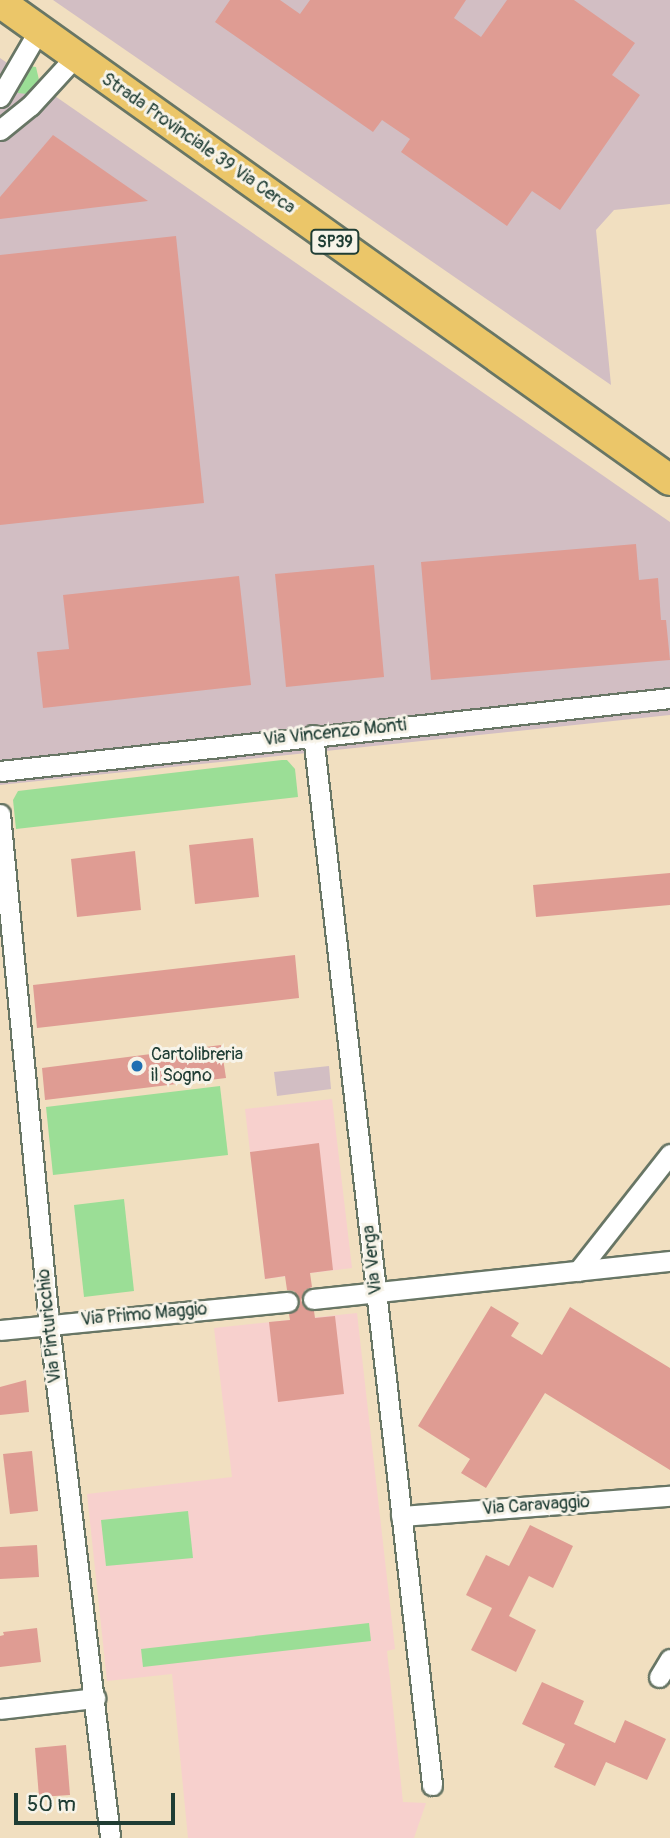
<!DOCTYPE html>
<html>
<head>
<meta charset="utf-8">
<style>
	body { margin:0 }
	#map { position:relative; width:670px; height:1838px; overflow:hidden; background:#f1dfc0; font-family:Pangolin,sans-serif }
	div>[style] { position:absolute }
	.built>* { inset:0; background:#f7d0cd }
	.industrial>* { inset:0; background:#d2bec3 }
	.green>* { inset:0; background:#9bde96 }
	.building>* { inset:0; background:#df9c93 }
	.roads { filter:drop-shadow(2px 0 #687665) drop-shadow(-2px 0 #687665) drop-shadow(0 2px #687665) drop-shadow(0 -2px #687665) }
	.minor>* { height:19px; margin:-9.5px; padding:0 9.5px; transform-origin:9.5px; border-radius:9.5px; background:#fff }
	.primary>* { height:30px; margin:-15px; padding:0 15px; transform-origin:15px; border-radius:15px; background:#ebc669 }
	.dots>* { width:19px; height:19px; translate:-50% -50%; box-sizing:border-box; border:4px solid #f7f3e8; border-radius:50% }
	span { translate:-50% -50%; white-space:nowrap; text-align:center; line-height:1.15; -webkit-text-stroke:6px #f7f3e8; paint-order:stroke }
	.shield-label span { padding:2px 5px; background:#f7f3e8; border:2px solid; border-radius:5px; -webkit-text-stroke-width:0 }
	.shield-label { font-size:16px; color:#1f3d34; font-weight:700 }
	.street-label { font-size:18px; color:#1f3d34 }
	.poi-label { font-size:18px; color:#1f3d34 }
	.left { translate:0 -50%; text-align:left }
	.scale { position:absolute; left:14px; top:1793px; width:161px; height:32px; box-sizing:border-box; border:4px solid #1f3d34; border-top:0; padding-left:9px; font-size:21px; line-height:24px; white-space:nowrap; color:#1f3d34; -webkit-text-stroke:5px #f7f3e8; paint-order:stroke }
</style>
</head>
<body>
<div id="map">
	<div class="built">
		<i style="clip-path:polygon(332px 1099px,352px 1268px,265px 1279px,245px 1109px)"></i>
		<i style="clip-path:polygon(357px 1313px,395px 1649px,387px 1651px,403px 1802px,426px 1803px,414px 1838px,188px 1838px,172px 1674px,107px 1681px,87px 1494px,232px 1477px,214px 1328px)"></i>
	</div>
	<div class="industrial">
		<i style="clip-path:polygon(53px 0,670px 0,670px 204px,614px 210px,596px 230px,611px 385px)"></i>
		<i style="clip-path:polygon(0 58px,670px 522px,670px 715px,0 785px)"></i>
		<i style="clip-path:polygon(329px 1066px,331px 1089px,277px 1096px,274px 1072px)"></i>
	</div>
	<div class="green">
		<i style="clip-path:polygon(29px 66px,36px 67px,39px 80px,27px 94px,18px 93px,16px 88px)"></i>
		<i style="clip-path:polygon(282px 760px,287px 760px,295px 769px,298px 797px,16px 829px,13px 800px,18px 791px)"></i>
		<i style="clip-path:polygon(220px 1086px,228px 1155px,53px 1175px,46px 1107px)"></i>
		<i style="clip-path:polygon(124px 1199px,134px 1291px,84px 1297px,74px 1205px)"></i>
		<i style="clip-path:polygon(188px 1511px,193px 1558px,106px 1566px,101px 1520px)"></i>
		<i style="clip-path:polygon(369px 1623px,371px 1641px,143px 1667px,141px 1649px)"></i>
	</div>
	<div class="building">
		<i style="clip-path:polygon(230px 0,280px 0,300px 14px,310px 0,466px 0,454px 18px,481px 37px,507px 0,574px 0,635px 43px,612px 75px,640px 95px,560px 210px,532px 191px,507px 226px,401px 152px,410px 139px,382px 120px,373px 132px,215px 22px)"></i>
		<i style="clip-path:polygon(53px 135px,148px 201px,0 219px,0 197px)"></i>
		<i style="clip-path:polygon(176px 236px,204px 503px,0 525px,0 255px)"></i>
		<i style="clip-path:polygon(636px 544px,639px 580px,658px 578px,661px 620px,666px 620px,670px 660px,431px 680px,421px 562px)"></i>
		<i style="clip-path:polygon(374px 565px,384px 677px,286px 687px,275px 574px)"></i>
		<i style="clip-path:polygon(239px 576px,251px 685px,43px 708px,37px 652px,69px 649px,63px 595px)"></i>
		<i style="clip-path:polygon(253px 838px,259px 897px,195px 904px,189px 845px)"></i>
		<i style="clip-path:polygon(135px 851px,141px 910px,77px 917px,71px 859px)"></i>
		<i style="clip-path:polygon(670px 873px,670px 905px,536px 917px,533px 885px)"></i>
		<i style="clip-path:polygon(295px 955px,299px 998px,37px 1028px,33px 985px)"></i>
		<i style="clip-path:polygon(221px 1045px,226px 1078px,45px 1100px,42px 1068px)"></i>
		<i style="clip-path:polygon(319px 1143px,333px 1270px,310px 1273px,312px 1287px,305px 1290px,301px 1300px,304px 1307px,314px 1311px,315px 1318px,335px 1316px,344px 1394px,278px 1402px,269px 1322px,290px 1320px,289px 1314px,299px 1308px,300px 1300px,294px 1291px,287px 1290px,285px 1276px,265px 1279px,250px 1152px)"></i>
		<i style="clip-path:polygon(491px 1306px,519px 1323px,511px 1336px,542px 1355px,570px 1307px,670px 1368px,670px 1470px,545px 1393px,486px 1488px,461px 1473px,470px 1459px,418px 1426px)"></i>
		<i style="clip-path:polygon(26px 1380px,29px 1412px,0 1415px,0 1387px)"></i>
		<i style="clip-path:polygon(32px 1451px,38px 1511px,10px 1514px,3px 1454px)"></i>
		<i style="clip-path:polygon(530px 1525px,573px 1546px,553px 1588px,529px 1576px,509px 1616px,536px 1630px,516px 1672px,471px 1650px,492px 1608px,466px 1595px,486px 1555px,509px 1566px)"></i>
		<i style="clip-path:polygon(37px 1545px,39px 1577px,0 1579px,0 1547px)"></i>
		<i style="clip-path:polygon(37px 1628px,41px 1662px,0 1667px,0 1636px,4px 1635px,3px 1632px)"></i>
		<i style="clip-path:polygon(542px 1682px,584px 1701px,574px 1724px,615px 1743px,625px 1720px,666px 1739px,647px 1780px,606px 1762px,595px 1786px,554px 1767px,565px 1744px,522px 1724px)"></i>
		<i style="clip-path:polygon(66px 1745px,70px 1795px,39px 1797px,35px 1748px)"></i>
	</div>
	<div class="roads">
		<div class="minor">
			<i style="left:0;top:97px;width:78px;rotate:-59.8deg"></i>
			<i style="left:0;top:130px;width:38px;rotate:-39deg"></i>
			<i style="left:30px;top:106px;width:67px;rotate:-47.4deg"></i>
			<i style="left:313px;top:735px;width:1057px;rotate:83.53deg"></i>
			<i style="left:0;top:771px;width:674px;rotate:-6.22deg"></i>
			<i style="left:0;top:814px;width:512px;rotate:84.51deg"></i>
			<i style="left:49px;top:1324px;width:516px;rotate:83.21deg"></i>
			<i style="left:578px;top:1271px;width:149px;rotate:-51.8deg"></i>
			<i style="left:313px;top:1299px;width:359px;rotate:-6.1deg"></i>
			<i style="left:0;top:1330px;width:289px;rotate:-5.6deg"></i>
			<i style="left:401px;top:1516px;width:270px;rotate:-4.3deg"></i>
			<i style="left:659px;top:1677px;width:21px;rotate:-59deg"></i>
			<i style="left:0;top:1709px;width:96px;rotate:-6.6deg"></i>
		</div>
		<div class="primary">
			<i style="left:0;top:2px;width:823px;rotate:35.51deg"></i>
		</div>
	</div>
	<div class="dots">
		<i style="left:137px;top:1066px;background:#1f6fb2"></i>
	</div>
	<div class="shield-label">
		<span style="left:335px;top:242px">SP39</span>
	</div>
	<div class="street-label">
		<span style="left:198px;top:144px;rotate:35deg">Strada Provinciale 39 Via Cerca</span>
		<span style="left:335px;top:733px;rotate:-6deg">Via Vincenzo Monti</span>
		<span style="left:373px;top:1260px;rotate:-96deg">Via Verga</span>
		<span style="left:144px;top:1315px;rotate:-5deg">Via Primo Maggio</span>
		<span style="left:50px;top:1326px;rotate:-96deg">Via Pinturicchio</span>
		<span style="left:536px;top:1506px;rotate:-4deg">Via Caravaggio</span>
	</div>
	<div class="poi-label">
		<span class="left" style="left:151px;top:1066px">Cartolibreria<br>il Sogno</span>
	</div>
	<div class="scale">50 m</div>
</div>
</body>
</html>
